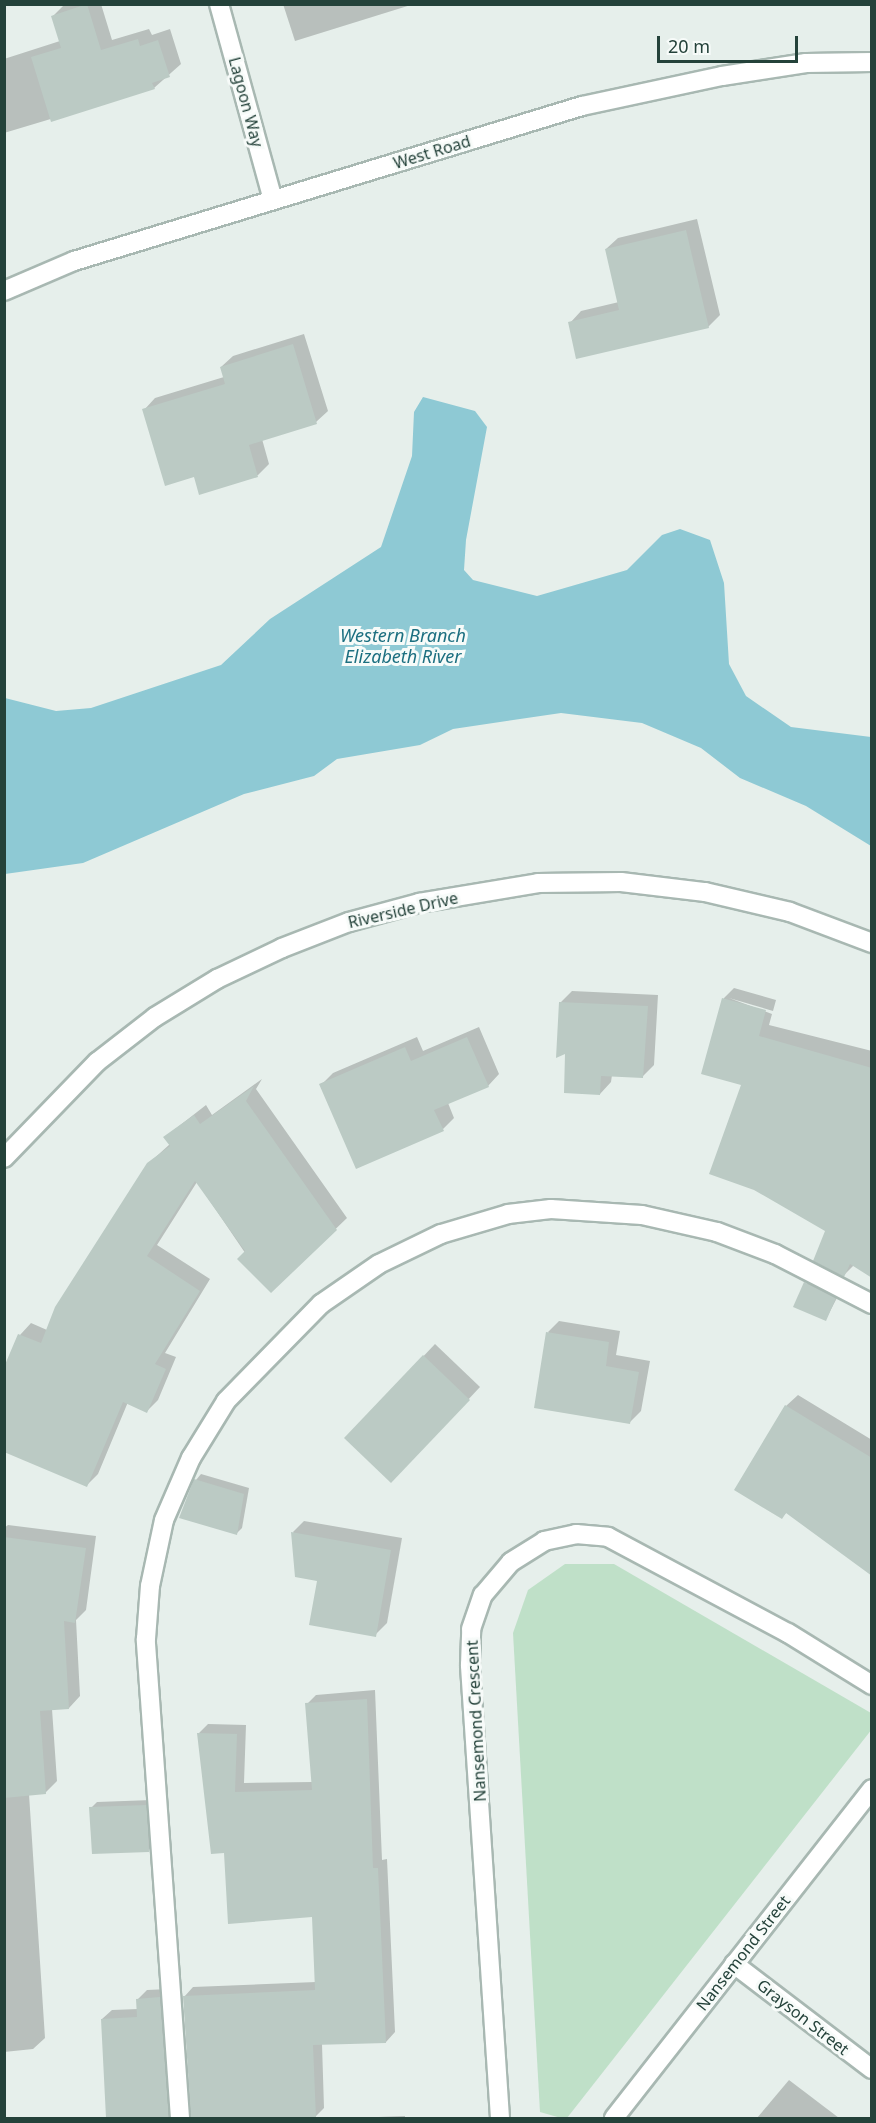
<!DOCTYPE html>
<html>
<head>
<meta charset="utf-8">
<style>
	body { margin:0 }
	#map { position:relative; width:876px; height:2123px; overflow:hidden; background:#e6efeb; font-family:"Noto Sans",sans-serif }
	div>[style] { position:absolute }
	.green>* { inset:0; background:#bfe0c8 }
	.water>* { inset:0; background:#8ec9d4 }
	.shadow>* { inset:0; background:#0003 }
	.building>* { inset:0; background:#bbcac4 }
	.roads { filter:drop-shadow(2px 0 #a8b8b2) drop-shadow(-2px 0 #a8b8b2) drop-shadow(0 2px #a8b8b2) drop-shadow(0 -2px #a8b8b2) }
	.lane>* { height:18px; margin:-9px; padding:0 9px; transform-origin:9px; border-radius:9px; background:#fff }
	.street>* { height:18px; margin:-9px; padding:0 9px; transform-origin:9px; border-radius:9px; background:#fff }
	span { translate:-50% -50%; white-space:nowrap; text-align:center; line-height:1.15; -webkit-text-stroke:6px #f7fbf9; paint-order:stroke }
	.street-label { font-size:16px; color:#24423a }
	.water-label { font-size:18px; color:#1c6f80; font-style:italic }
	.frame { position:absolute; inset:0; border:6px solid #24423a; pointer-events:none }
	.scale { position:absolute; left:657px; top:36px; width:141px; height:27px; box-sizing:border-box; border:3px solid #24423a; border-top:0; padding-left:8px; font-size:18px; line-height:21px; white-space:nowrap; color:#24423a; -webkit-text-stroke:4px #f7fbf9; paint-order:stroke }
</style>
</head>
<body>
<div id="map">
	<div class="green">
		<i style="clip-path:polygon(565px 1564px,614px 1564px,871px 1713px,872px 1729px,567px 2118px,561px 2118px,540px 2112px,513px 1633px,528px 1590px)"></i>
	</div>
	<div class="water">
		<i style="clip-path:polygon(423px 397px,475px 411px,487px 427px,466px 540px,464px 570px,473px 580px,537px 596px,627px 570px,662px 535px,680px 529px,710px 540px,724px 583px,729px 664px,746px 696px,791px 727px,871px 737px,871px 846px,806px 806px,740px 778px,701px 748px,642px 723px,561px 713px,453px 729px,420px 745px,337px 759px,314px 776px,244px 794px,83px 863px,5px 874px,5px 698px,56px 711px,91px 708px,221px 665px,270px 619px,381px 547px,412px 456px,414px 412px)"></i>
	</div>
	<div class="shadow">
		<i style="clip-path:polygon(65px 4px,101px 4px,112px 40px,149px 29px,152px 35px,170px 29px,181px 64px,154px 88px,4px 133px,4px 59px,60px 41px,53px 16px)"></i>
		<i style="clip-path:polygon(283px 4px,414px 4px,295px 41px)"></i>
		<i style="clip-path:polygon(697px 219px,720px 315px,708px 327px,570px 323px,581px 311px,619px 302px,606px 249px,618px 238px)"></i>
		<i style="clip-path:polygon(304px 334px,328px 411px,316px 422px,262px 439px,269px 464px,258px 475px,200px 493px,194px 475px,144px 410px,155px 398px,224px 377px,221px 367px,233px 356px)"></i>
		<i style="clip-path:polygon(734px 988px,776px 1000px,773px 1011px,729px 998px,772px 1014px,769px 1025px,872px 1051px,872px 1134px,854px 1265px,844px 1275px,827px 1230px,742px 1084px,703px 1073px,724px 998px)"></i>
		<i style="clip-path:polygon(572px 991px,658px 995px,654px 1065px,643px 1076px,612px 1075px,611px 1082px,600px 1094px,566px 1052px,560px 1003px)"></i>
		<i style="clip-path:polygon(479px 1027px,499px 1074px,488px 1086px,448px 1103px,454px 1118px,443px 1129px,321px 1085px,333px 1073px,417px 1037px,423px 1051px)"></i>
		<i style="clip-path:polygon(262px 1079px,256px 1089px,347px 1218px,271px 1291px,197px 1182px,157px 1245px,210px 1279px,165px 1353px,176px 1357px,158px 1400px,147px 1411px,128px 1402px,98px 1474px,87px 1485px,4px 1370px,20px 1335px,31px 1323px,47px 1330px,148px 1164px,170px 1144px,165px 1137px,206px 1105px,212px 1115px)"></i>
		<i style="clip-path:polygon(811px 1277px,840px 1292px,826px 1319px,795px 1306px)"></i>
		<i style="clip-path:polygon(559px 1321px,620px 1331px,616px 1355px,650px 1361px,641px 1411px,630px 1422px,548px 1332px)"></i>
		<i style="clip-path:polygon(435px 1344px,480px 1387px,403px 1469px,346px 1438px)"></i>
		<i style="clip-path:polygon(798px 1395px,872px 1440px,872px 1574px,787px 1512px,782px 1517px,786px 1406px)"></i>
		<i style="clip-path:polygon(201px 1474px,249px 1488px,242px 1528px,236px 1534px,196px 1480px)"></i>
		<i style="clip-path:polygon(304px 1521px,402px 1538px,387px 1623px,375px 1635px,319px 1580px,293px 1532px)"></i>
		<i style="clip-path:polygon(8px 1525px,96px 1536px,86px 1610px,76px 1620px,80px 1696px,69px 1708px,52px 1709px,57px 1781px,45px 1793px,29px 1794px,45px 2038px,33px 2049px,4px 2052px,4px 1528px)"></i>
		<i style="clip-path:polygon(375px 1690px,382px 1860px,387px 1859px,395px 2032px,386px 2042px,322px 2044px,324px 2108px,315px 2117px,192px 2118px,184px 1997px,193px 1987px,316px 1982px,314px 1915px,226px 1852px,199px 1733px,208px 1724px,246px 1725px,244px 1783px,313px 1782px,307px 1704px,316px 1695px)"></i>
		<i style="clip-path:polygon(152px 1800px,154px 1845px,148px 1850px,91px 1808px,97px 1802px)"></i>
		<i style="clip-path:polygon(169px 1989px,184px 2118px,107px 2118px,102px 2019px,112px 2010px,138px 2009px,138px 1999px,147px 1990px)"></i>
		<i style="clip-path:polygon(789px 2080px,839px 2118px,757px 2118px)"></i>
		<i style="clip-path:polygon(405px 2116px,405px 2118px,351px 2118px)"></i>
	</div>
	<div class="building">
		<i style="clip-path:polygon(87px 4px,101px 50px,138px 39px,140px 46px,158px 40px,170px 77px,152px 83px,155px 89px,51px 122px,31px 57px,61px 48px,51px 16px)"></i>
		<i style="clip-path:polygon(686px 230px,709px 328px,576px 359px,568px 322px,619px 310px,605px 249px)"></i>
		<i style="clip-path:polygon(293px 344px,317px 424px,249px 445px,258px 477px,199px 495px,194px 477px,165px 486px,142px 409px,225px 384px,220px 367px)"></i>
		<i style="clip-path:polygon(722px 998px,766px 1010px,759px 1036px,872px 1068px,872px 1278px,850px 1264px,844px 1277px,813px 1261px,825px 1231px,754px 1190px,709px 1174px,741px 1085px,701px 1074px)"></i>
		<i style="clip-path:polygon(559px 1002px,648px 1006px,643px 1078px,601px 1076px,600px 1095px,564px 1093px,565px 1054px,556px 1058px)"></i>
		<i style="clip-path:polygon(467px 1037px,489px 1087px,434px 1110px,444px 1131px,356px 1169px,319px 1084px,405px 1047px,411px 1061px)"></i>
		<i style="clip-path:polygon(254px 1086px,246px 1101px,337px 1230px,271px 1293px,237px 1259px,245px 1251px,195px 1181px,147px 1256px,200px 1291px,155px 1364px,166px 1369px,147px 1413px,123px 1402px,87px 1487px,4px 1452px,4px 1367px,18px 1334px,41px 1343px,55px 1307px,147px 1163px,170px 1146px,163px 1137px,194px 1115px,200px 1124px)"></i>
		<i style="clip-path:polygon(804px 1282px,836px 1298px,826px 1321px,793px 1307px)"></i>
		<i style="clip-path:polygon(546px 1332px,609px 1342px,606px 1366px,639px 1372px,630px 1424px,534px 1408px)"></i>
		<i style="clip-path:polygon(423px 1355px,470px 1400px,391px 1483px,344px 1438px)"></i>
		<i style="clip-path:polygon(785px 1405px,872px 1458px,872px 1576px,786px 1513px,782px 1519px,734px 1490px)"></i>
		<i style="clip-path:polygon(194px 1479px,244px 1494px,237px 1535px,179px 1518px)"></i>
		<i style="clip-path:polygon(291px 1532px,391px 1550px,376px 1637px,309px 1625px,317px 1581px,295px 1577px)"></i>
		<i style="clip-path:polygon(4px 1537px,86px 1548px,75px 1623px,64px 1621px,69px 1709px,40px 1711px,46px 1794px,4px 1798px)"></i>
		<i style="clip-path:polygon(367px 1699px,373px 1868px,378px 1868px,386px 2043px,313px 2045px,316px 2118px,191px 2118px,183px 1996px,315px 1990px,312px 1917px,228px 1924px,224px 1853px,211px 1854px,197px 1733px,237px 1734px,235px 1792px,312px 1790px,305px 1703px)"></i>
		<i style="clip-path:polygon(147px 1805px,149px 1852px,92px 1854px,89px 1807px)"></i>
		<i style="clip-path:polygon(160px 1997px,169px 2118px,106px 2118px,101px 2019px,137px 2017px,136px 1999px)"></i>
	</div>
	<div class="roads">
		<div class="lane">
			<i style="left:180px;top:2118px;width:480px;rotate:-94.1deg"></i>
			<i style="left:146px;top:1639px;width:53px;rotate:-85.7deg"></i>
			<i style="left:150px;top:1586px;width:67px;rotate:-78deg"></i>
			<i style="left:164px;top:1520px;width:68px;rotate:-66.5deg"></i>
			<i style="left:191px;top:1458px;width:67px;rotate:-58.4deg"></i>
			<i style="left:226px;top:1401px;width:136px;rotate:-45.6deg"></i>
			<i style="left:321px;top:1304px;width:70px;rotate:-34.6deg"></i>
			<i style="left:379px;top:1264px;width:69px;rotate:-25.8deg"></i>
			<i style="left:441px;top:1234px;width:70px;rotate:-16.6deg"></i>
			<i style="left:508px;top:1214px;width:43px;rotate:-6.6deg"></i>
			<i style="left:551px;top:1209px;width:91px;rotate:3.8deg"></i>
			<i style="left:642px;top:1215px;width:77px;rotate:12.8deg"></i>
			<i style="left:717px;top:1232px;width:62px;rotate:20.8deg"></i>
			<i style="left:775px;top:1254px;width:109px;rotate:27.3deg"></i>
		</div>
		<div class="street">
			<i style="left:219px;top:4px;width:203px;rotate:74.6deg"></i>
			<i style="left:4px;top:291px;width:76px;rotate:-23.2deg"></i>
			<i style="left:74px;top:261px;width:531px;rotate:-16.97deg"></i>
			<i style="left:582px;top:106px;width:143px;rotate:-12.1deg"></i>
			<i style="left:722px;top:76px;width:85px;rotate:-8.8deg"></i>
			<i style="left:806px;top:63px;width:66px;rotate:-0.9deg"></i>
			<i style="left:4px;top:1158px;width:134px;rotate:-45.9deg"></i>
			<i style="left:97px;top:1062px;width:73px;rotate:-37.8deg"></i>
			<i style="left:155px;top:1017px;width:73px;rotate:-31.5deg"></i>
			<i style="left:217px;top:979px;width:72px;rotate:-25.5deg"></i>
			<i style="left:282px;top:948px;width:72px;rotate:-21.2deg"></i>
			<i style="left:349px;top:922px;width:73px;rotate:-15.2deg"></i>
			<i style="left:419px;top:903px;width:121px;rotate:-9.5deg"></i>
			<i style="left:538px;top:883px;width:83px;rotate:-0.7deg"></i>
			<i style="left:621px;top:882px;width:85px;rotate:6.8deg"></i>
			<i style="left:705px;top:892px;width:87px;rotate:13.2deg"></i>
			<i style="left:790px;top:912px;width:88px;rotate:20.7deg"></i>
			<i style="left:734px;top:1964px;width:173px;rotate:37.3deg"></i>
			<i style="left:500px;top:2118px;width:454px;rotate:-93.8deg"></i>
			<i style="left:470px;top:1665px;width:36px;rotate:-88deg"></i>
			<i style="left:471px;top:1629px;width:36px;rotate:-71deg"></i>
			<i style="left:483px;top:1595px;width:43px;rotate:-49.7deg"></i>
			<i style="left:511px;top:1562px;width:39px;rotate:-32deg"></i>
			<i style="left:544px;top:1541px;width:33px;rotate:-12deg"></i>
			<i style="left:576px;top:1534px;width:32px;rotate:5deg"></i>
			<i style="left:608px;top:1537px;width:204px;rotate:28.1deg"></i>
			<i style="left:788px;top:1633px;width:99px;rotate:31.8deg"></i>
			<i style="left:614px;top:2118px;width:418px;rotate:-51.9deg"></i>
		</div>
	</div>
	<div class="street-label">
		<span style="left:246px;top:102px;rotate:75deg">Lagoon Way</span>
		<span style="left:432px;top:152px;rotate:-17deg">West Road</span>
		<span style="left:403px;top:910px;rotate:-13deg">Riverside Drive</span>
		<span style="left:476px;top:1721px;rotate:-93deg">Nansemond Crescent</span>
		<span style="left:743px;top:1953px;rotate:-52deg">Nansemond Street</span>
		<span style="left:803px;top:2017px;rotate:38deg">Grayson Street</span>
	</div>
	<div class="water-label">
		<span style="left:403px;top:646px">Western Branch<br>Elizabeth River</span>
	</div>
	<div class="frame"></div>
	<div class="scale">20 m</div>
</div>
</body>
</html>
